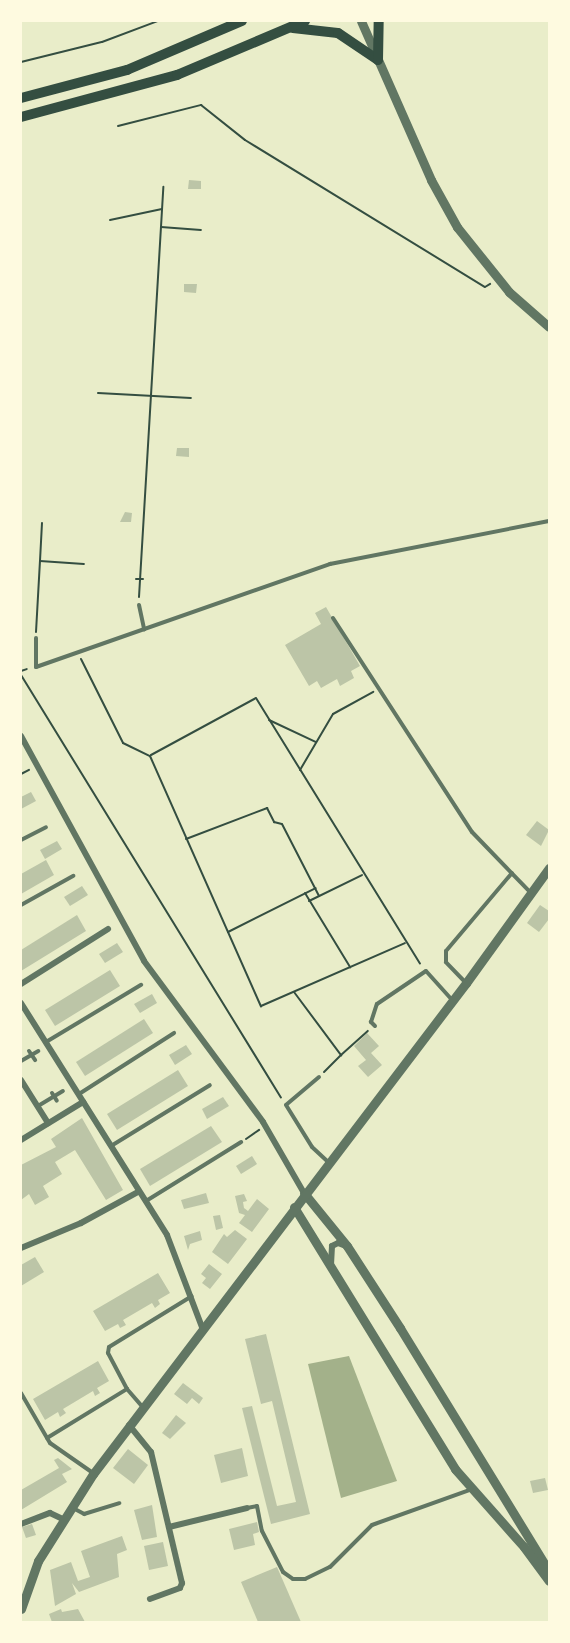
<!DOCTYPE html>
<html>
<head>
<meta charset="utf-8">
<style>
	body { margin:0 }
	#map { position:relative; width:570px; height:1643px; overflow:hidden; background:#e9edc9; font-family:"Sofia Sans Condensed",sans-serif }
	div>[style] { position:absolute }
	.water>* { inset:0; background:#a3b18a }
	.building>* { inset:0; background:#bcc5a7 }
	.path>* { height:2px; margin:-1px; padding:0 1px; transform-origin:1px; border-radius:1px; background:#344e41 }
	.service>* { height:4px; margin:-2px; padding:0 2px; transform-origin:2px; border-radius:2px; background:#617663 }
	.minor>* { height:6px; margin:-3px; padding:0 3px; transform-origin:3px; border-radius:3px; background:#617663 }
	.tertiary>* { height:9px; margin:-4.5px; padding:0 4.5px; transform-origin:4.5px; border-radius:4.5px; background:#617663 }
	.primary>* { height:10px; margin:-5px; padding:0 5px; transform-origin:5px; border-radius:5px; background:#344e41 }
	span { translate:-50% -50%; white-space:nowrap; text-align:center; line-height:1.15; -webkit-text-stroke:6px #fefae0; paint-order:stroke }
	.frame { position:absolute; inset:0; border:22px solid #fefae0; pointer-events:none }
</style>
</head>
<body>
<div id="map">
	<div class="water">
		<i style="clip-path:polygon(349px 1356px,397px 1481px,341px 1498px,308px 1364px)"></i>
	</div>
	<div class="building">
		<i style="clip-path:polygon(189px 180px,201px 181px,201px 189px,188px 189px)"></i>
		<i style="clip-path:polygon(184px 284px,197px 284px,196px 293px,184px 292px)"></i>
		<i style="clip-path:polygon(177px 448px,189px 448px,189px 457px,176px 456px)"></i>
		<i style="clip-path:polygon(125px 512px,132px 513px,131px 522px,120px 522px)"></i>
		<i style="clip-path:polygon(326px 607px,360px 666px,351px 671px,354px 678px,340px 686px,337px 679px,321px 688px,317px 681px,309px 686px,285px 645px,321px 624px,315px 613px)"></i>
		<i style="clip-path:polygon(31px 792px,36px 801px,21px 809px,21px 797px)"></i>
		<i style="clip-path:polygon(537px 821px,549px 830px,541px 846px,526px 835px)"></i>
		<i style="clip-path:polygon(57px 841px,62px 849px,45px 859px,40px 850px)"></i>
		<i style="clip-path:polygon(46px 860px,54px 875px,21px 894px,21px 874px)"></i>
		<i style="clip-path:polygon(82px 886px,88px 895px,70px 906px,64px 897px)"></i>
		<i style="clip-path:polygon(540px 905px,549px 911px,549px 919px,539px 932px,527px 923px)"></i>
		<i style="clip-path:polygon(77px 915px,86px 931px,21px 971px,21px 950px)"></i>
		<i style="clip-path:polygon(117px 943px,123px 952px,105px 963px,99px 954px)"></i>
		<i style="clip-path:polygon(110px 970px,120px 986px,55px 1026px,45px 1010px)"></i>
		<i style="clip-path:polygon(152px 994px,157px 1003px,140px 1013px,134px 1004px)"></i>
		<i style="clip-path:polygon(144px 1019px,153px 1033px,85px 1076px,76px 1062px)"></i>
		<i style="clip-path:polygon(367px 1033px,379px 1046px,371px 1053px,382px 1065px,368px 1077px,358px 1066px,366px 1060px,354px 1046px)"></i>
		<i style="clip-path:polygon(186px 1045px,192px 1054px,175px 1065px,169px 1055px)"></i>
		<i style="clip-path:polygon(178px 1070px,188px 1086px,117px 1130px,107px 1114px)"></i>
		<i style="clip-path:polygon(223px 1097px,229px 1106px,207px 1119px,202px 1109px)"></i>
		<i style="clip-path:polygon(82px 1118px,123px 1190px,106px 1200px,75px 1150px,55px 1162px,62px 1174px,43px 1186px,49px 1197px,35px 1205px,29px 1194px,21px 1200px,21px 1165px,56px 1147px,51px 1139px)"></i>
		<i style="clip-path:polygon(211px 1126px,222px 1142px,150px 1186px,140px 1169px)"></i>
		<i style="clip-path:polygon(252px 1156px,257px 1164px,241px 1174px,236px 1166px)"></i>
		<i style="clip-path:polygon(206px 1193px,209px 1203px,184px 1209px,181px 1200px)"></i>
		<i style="clip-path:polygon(244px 1194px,247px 1201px,243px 1202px,244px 1208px,248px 1211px,257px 1199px,269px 1209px,252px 1232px,239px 1223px,245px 1215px,239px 1213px,235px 1196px)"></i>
		<i style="clip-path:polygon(220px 1215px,223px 1228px,216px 1230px,213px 1216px)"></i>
		<i style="clip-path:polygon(235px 1230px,247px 1239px,228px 1264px,212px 1252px,224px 1234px,227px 1237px)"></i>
		<i style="clip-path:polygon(200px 1231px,202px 1240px,190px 1244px,188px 1250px,184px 1236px)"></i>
		<i style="clip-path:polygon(35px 1257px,44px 1272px,21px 1286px,21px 1265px)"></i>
		<i style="clip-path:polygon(209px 1264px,222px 1274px,210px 1289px,202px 1283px,206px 1278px,201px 1274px)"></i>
		<i style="clip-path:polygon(158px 1273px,170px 1293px,158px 1300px,160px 1304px,155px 1308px,152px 1303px,123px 1320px,126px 1325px,120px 1328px,118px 1324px,105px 1331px,93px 1311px)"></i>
		<i style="clip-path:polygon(266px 1334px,310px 1514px,271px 1524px,242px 1408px,252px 1406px,277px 1506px,296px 1502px,272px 1401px,261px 1404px,245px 1339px)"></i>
		<i style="clip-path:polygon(98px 1361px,109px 1381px,97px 1388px,100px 1393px,95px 1396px,93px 1391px,63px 1409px,66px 1413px,60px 1417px,58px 1412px,45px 1420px,33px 1399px)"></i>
		<i style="clip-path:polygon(183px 1383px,203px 1398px,199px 1404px,192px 1398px,187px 1404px,174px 1394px)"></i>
		<i style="clip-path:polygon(176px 1415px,186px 1423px,170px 1439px,162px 1433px)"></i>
		<i style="clip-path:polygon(242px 1448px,248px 1476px,221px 1483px,214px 1455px)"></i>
		<i style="clip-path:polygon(128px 1449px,148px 1465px,134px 1484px,113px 1468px)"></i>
		<i style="clip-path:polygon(58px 1458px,72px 1469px,62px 1474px,67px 1482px,21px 1510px,21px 1490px,59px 1468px,54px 1460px)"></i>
		<i style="clip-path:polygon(545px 1478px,548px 1490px,533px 1493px,530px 1481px)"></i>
		<i style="clip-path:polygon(152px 1505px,157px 1537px,142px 1540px,134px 1510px)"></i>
		<i style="clip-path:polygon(257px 1522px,259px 1532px,253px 1534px,255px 1545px,234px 1550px,229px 1529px)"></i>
		<i style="clip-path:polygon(32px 1524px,36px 1535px,26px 1538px,22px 1527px)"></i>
		<i style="clip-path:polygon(122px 1536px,127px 1550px,117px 1554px,119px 1577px,79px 1592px,72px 1583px,76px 1594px,55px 1606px,50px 1570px,71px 1562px,78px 1581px,90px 1577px,81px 1551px)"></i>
		<i style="clip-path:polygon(163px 1542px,168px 1566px,149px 1570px,144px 1546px)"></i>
		<i style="clip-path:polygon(277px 1567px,301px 1622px,258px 1622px,241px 1582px)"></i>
		<i style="clip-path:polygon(61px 1609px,62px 1612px,78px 1609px,85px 1622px,52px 1622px,49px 1614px)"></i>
	</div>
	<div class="path">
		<i style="left:21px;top:62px;width:83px;rotate:-13.9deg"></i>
		<i style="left:102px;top:42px;width:60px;rotate:-20.6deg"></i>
		<i style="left:118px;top:126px;width:86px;rotate:-14.2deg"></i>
		<i style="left:201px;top:105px;width:56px;rotate:38.5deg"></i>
		<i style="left:245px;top:140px;width:281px;rotate:31.5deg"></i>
		<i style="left:485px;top:287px;width:6px;rotate:-31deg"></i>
		<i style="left:110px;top:220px;width:53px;rotate:-11.9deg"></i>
		<i style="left:161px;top:227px;width:40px;rotate:4.3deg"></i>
		<i style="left:98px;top:393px;width:93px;rotate:3.1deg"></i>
		<i style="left:40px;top:561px;width:38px;rotate:-87deg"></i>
		<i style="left:136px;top:579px;width:7px"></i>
		<i style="left:139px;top:597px;width:411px;rotate:-86.6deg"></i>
		<i style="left:36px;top:632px;width:71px;rotate:-86.8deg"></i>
		<i style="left:40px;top:561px;width:44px;rotate:3.9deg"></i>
		<i style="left:81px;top:659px;width:94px;rotate:63.4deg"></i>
		<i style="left:123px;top:743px;width:30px;rotate:26deg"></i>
		<i style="left:150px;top:756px;width:274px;rotate:66.1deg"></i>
		<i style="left:261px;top:1006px;width:157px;rotate:-23.6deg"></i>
		<i style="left:21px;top:671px;width:6px;rotate:-18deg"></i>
		<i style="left:21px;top:675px;width:496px;rotate:58.4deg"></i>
		<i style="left:269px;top:720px;width:52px;rotate:25.1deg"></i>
		<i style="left:151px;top:755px;width:119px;rotate:-28.5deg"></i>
		<i style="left:256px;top:698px;width:312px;rotate:58.3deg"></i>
		<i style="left:300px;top:770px;width:65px;rotate:-59.5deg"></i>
		<i style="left:333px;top:714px;width:46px;rotate:-28.8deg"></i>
		<i style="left:21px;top:774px;width:9px;rotate:-27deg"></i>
		<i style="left:186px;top:839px;width:87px;rotate:-20.9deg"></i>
		<i style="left:267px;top:808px;width:16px;rotate:63deg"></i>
		<i style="left:274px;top:822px;width:8px;rotate:14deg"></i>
		<i style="left:282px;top:824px;width:81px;rotate:62.8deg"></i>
		<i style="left:305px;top:893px;width:87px;rotate:58.7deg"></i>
		<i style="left:309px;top:901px;width:59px;rotate:-26.1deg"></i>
		<i style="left:228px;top:932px;width:98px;rotate:-26.6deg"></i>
		<i style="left:294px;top:992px;width:79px;rotate:53.3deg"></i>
		<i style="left:341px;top:1055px;width:24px;rotate:135deg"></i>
		<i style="left:341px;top:1055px;width:36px;rotate:-42deg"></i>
		<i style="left:246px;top:1139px;width:16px;rotate:-35deg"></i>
	</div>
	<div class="service">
		<i style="left:139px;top:605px;width:25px;rotate:78deg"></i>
		<i style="left:333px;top:618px;width:255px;rotate:57deg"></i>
		<i style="left:472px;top:832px;width:83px;rotate:46deg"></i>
		<i style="left:36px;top:638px;width:29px;rotate:90deg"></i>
		<i style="left:36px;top:667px;width:312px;rotate:-19.3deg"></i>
		<i style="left:330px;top:564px;width:223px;rotate:-11.1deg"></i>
		<i style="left:21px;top:840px;width:28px;rotate:-27deg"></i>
		<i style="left:21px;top:905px;width:60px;rotate:-29.1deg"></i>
		<i style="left:466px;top:983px;width:29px;rotate:-134deg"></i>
		<i style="left:446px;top:962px;width:11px;rotate:-90deg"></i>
		<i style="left:446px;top:951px;width:102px;rotate:-49.8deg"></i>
		<i style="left:375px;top:1026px;width:6px;rotate:-135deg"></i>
		<i style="left:371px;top:1022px;width:19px;rotate:-72deg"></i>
		<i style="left:377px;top:1004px;width:59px;rotate:-34deg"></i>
		<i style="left:426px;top:971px;width:38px;rotate:48deg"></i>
		<i style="left:46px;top:1042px;width:111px;rotate:-31deg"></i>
		<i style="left:29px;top:1051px;width:11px;rotate:56deg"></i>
		<i style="left:21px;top:1061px;width:20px;rotate:-30deg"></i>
		<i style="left:319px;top:1077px;width:43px;rotate:139.7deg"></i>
		<i style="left:286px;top:1105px;width:49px;rotate:58.2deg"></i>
		<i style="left:312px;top:1147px;width:21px;rotate:43deg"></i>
		<i style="left:52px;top:1093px;width:9px;rotate:58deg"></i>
		<i style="left:79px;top:1094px;width:113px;rotate:-32.7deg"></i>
		<i style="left:38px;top:1106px;width:29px;rotate:-31deg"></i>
		<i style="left:111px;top:1146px;width:116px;rotate:-31.6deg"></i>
		<i style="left:146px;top:1201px;width:112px;rotate:-31.8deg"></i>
		<i style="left:127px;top:1389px;width:41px;rotate:-117.8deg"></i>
		<i style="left:108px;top:1353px;width:6px;rotate:-81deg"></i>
		<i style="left:109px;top:1347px;width:97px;rotate:-31.6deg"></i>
		<i style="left:21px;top:1393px;width:58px;rotate:59.9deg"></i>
		<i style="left:50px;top:1443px;width:52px;rotate:34.9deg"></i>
		<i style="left:47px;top:1438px;width:94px;rotate:-31.5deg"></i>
		<i style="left:127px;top:1389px;width:23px;rotate:49deg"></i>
		<i style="left:71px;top:1507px;width:15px;rotate:28deg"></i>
		<i style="left:84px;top:1514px;width:37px;rotate:-17deg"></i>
		<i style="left:247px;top:1508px;width:10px;rotate:-11deg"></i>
		<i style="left:257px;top:1506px;width:25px;rotate:79deg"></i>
		<i style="left:262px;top:1531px;width:46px;rotate:62.9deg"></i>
		<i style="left:283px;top:1572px;width:12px;rotate:35deg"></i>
		<i style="left:293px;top:1579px;width:12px"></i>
		<i style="left:305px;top:1579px;width:28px;rotate:-26deg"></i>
		<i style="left:330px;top:1567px;width:59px;rotate:-45deg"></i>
		<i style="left:372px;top:1525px;width:104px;rotate:-19.7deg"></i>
	</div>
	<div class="minor">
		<i style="left:21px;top:736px;width:256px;rotate:61.3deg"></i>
		<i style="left:144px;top:961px;width:200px;rotate:53.5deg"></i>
		<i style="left:263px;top:1122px;width:82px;rotate:60deg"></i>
		<i style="left:21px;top:984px;width:103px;rotate:-32.3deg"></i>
		<i style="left:21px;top:1003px;width:274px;rotate:57.8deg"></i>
		<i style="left:167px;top:1235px;width:98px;rotate:69.2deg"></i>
		<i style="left:21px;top:1080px;width:51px;rotate:57.9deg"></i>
		<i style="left:21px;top:1140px;width:73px;rotate:-31.5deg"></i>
		<i style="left:21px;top:1248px;width:65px;rotate:-22.6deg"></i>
		<i style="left:81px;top:1223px;width:65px;rotate:-28.5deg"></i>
		<i style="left:331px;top:1265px;width:19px;rotate:-87deg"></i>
		<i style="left:332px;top:1246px;width:7px;rotate:-27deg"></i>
		<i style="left:338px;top:1243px;width:9px;rotate:21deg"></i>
		<i style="left:129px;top:1425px;width:35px;rotate:51deg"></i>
		<i style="left:151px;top:1452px;width:135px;rotate:76.7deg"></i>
		<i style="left:182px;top:1583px;width:5px;rotate:112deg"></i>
		<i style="left:180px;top:1588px;width:32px;rotate:160deg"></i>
		<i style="left:21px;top:1524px;width:31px;rotate:-21deg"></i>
		<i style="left:50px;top:1513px;width:14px;rotate:25deg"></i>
		<i style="left:169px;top:1527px;width:80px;rotate:-13.7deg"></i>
	</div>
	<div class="tertiary">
		<i style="left:361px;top:21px;width:174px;rotate:66.2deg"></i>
		<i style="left:431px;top:180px;width:54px;rotate:61deg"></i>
		<i style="left:457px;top:227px;width:83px;rotate:51.3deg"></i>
		<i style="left:509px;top:292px;width:53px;rotate:41.2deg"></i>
		<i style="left:304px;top:1193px;width:68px;rotate:50.9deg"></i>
		<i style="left:347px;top:1246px;width:98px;rotate:57.1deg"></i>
		<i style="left:400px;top:1328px;width:285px;rotate:58.5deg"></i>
		<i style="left:294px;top:1207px;width:308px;rotate:58.4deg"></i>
		<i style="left:455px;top:1469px;width:104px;rotate:48.5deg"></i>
		<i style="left:524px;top:1547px;width:42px;rotate:53.7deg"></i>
		<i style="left:21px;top:1609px;width:51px;rotate:-70.5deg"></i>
		<i style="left:38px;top:1561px;width:103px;rotate:-57.7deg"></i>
		<i style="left:93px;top:1474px;width:617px;rotate:-52.78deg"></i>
		<i style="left:466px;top:983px;width:142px;rotate:-54.2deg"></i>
	</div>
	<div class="primary">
		<i style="left:293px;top:28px;width:45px;rotate:6.3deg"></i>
		<i style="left:338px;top:33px;width:48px;rotate:34deg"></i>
		<i style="left:378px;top:60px;width:39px;rotate:-89deg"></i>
		<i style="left:21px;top:98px;width:110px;rotate:-14.8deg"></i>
		<i style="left:127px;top:70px;width:125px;rotate:-23.1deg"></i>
		<i style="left:21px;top:117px;width:162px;rotate:-15.1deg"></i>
		<i style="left:177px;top:75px;width:139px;rotate:-22.9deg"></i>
	</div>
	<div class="frame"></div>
</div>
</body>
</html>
